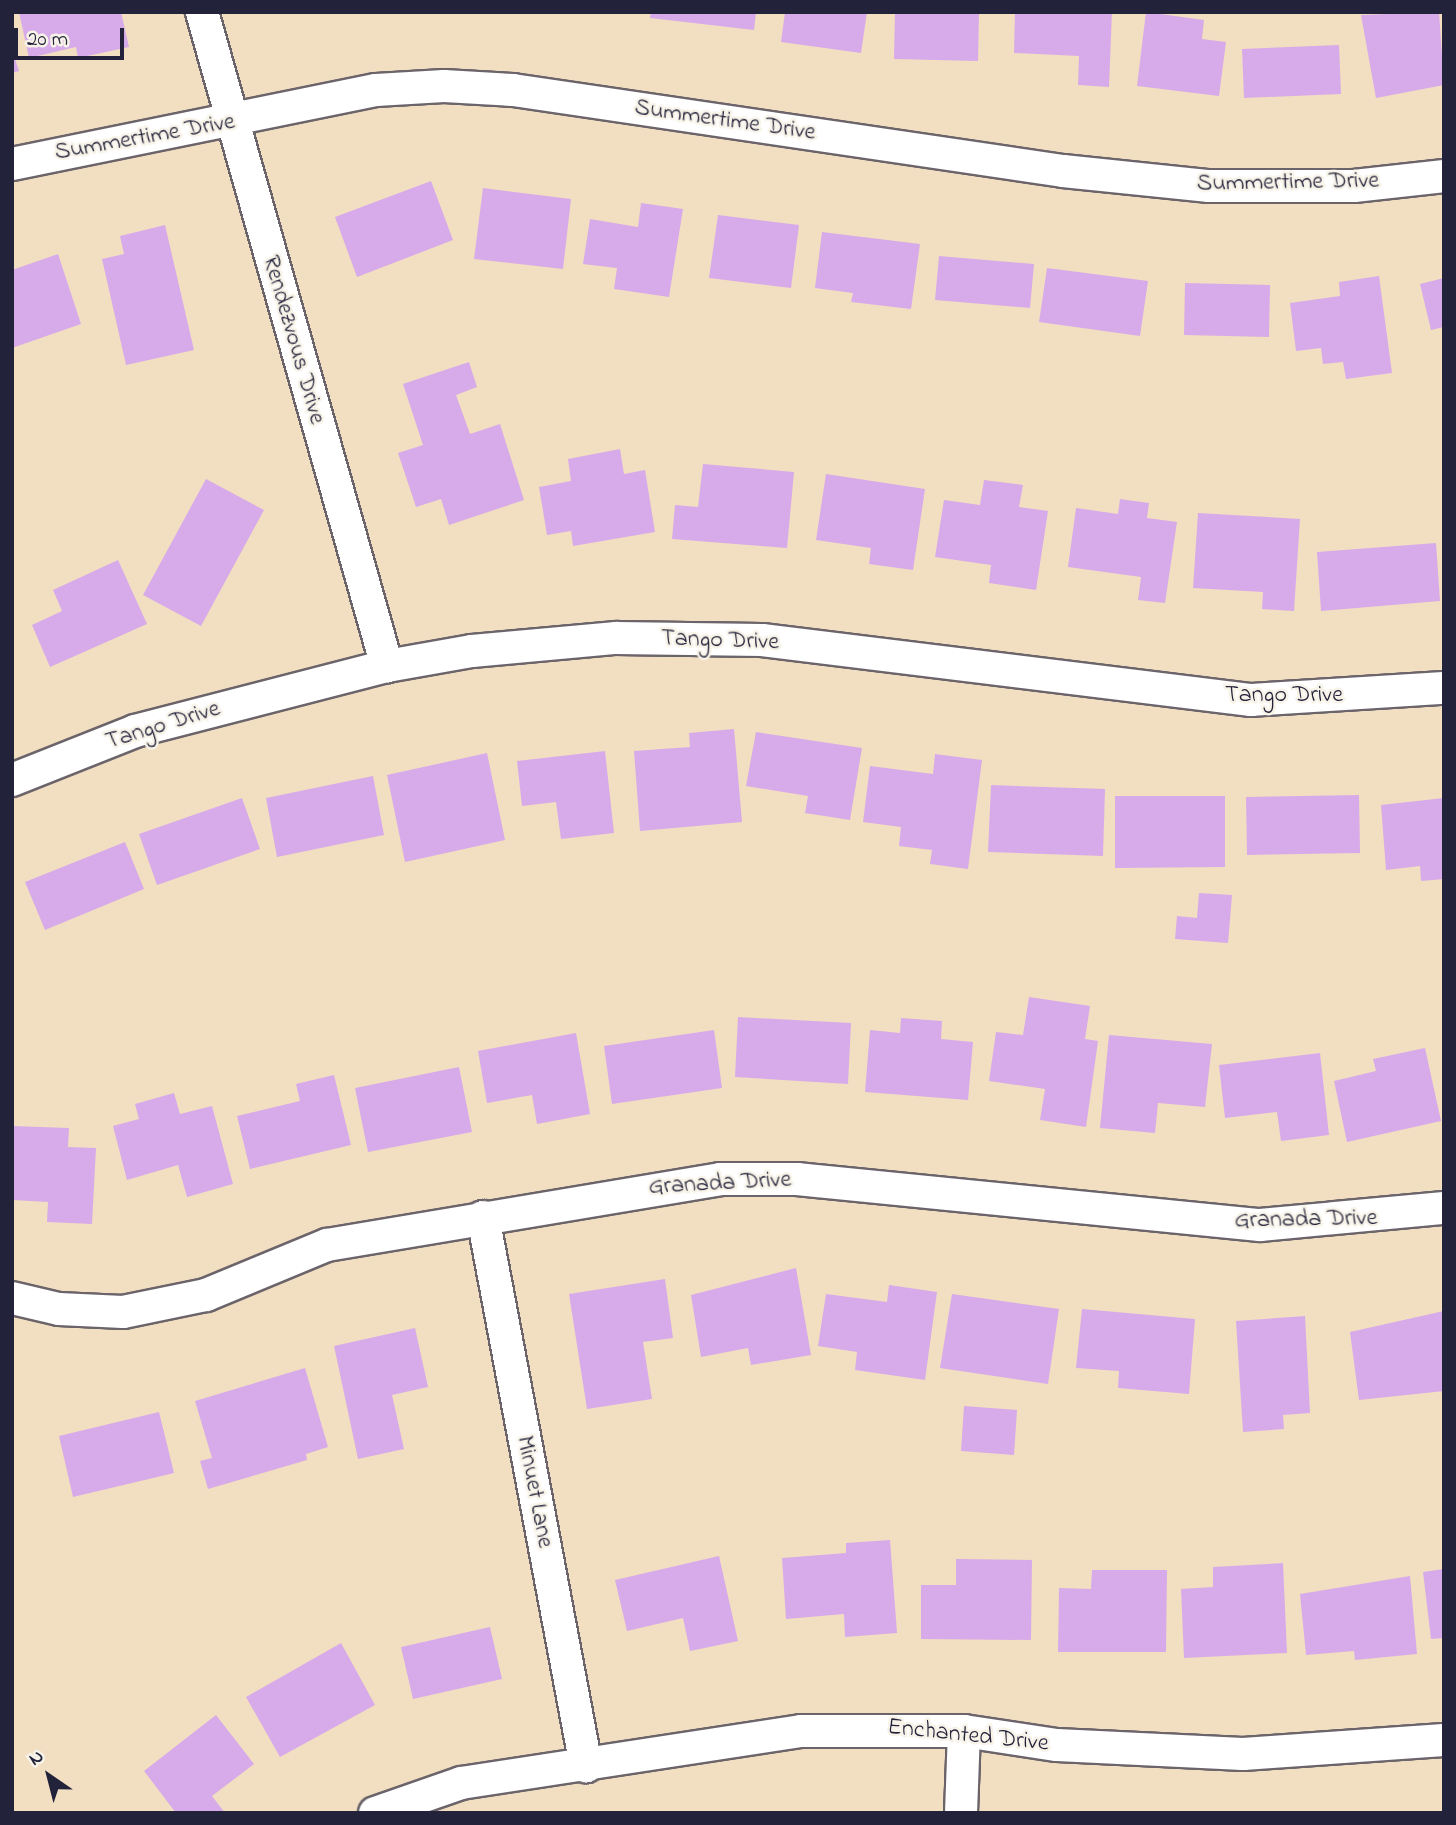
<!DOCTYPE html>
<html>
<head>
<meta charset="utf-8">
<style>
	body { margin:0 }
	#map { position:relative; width:1456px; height:1825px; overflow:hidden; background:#f2dec1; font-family:"Indie Flower",sans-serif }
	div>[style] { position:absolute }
	.building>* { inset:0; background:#d7abe9 }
	.roads { filter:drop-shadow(2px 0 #6b646a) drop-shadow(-2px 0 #6b646a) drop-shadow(0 2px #6b646a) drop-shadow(0 -2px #6b646a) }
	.street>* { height:32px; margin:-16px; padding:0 16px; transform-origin:16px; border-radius:16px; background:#fff }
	span { translate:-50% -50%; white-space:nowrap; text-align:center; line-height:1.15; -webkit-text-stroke:5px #f7f3e8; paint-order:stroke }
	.street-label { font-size:24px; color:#22223b }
	.frame { position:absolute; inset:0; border:14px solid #22223b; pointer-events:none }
	.north { position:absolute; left:14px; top:1741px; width:70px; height:70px; -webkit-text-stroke:5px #f7f3e8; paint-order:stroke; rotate:325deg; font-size:19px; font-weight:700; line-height:28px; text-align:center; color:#22223b }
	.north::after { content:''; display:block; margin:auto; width:24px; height:32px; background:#22223b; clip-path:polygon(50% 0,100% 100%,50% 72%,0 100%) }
	.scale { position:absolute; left:14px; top:28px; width:110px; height:32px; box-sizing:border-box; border:4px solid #22223b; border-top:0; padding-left:9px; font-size:21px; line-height:24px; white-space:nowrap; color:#22223b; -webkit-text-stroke:5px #f7f3e8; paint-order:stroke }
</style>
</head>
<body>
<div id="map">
	<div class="building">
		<i style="clip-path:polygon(19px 12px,121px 12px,129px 47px,78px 58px,76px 47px,29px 58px)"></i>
		<i style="clip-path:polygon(651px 12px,756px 12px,754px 30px,650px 18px)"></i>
		<i style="clip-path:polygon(785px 12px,867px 12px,861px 53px,781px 42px)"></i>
		<i style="clip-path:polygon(895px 12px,979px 12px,978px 61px,894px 59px)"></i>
		<i style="clip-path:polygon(1015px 12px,1112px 12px,1109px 87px,1078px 85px,1079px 56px,1014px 53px)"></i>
		<i style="clip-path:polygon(1146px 12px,1204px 20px,1202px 39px,1226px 42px,1219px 96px,1137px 86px)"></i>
		<i style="clip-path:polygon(1439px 12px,1444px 85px,1376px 98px,1361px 15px)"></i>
		<i style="clip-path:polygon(1339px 45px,1341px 94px,1244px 98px,1242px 49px)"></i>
		<i style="clip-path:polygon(12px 50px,19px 71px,12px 73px)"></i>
		<i style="clip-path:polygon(431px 181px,453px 240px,357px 277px,335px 217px)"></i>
		<i style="clip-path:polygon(483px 188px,571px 199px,563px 269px,474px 259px)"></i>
		<i style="clip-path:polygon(641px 203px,683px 209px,669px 297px,614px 289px,617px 268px,583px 264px,590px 219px,638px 227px)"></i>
		<i style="clip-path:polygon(718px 215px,799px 225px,791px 288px,709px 278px)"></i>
		<i style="clip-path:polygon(165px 225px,194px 350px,126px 365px,102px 259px,124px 254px,120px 236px)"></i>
		<i style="clip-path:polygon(822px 232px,920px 244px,911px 309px,851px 302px,853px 293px,815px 288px)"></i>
		<i style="clip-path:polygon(58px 254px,81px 324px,12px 348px,12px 270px)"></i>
		<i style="clip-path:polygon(939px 256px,1034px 264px,1030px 308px,935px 300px)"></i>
		<i style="clip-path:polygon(1047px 268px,1148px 281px,1140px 336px,1039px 322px)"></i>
		<i style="clip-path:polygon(1379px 276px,1392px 373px,1346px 379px,1343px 362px,1323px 364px,1321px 348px,1296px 351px,1290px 303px,1340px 296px,1339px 282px)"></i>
		<i style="clip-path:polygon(1444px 278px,1444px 327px,1431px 330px,1420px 284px)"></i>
		<i style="clip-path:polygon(1185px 283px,1270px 285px,1269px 337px,1184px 335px)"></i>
		<i style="clip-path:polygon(469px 362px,477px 387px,456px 395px,470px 434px,500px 424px,524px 500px,449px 525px,441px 499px,416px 507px,398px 453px,423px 445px,403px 384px)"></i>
		<i style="clip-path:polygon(620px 449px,624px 474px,645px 470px,655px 532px,573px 546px,571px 531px,547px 535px,539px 487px,571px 481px,568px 459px)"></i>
		<i style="clip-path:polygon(703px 464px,794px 472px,787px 548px,672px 539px,675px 505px,698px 507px)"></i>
		<i style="clip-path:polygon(826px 474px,925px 489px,913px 570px,869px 564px,871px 548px,816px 540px)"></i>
		<i style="clip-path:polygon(206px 479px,264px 510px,201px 626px,143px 595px)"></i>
		<i style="clip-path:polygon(984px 480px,1023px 485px,1019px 507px,1048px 511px,1036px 590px,989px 583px,991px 565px,935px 557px,944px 500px,980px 505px)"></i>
		<i style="clip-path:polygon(1120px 499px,1149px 503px,1147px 518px,1177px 522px,1165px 603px,1138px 600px,1141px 577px,1068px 567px,1076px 508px,1118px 514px)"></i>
		<i style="clip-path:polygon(1198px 513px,1300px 519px,1294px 611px,1262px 609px,1263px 592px,1193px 588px)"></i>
		<i style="clip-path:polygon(1436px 543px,1440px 601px,1321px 611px,1317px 552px)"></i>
		<i style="clip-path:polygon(118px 560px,147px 624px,50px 667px,32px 625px,62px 611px,53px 590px)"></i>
		<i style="clip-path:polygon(734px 729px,742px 822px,640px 831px,634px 751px,690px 747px,689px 733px)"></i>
		<i style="clip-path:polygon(756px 732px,862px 748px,850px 820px,805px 813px,808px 796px,746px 786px)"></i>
		<i style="clip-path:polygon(605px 751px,614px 833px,561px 839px,556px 802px,522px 806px,517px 761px)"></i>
		<i style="clip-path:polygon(487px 753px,505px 840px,405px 862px,387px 775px)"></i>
		<i style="clip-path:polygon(935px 754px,982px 760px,968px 869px,930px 864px,932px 850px,899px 846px,901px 827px,863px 822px,870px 766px,933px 774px)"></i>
		<i style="clip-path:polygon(373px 776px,384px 835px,277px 857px,266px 798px)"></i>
		<i style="clip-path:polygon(991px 785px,1105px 789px,1103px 856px,988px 852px)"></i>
		<i style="clip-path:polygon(1359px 795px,1360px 853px,1247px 855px,1246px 797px)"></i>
		<i style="clip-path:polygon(1115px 796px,1225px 796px,1225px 867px,1115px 868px)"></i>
		<i style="clip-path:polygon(242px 798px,260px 849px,157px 885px,139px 834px)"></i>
		<i style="clip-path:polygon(1444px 798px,1444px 879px,1421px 881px,1420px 866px,1386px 870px,1381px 805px)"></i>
		<i style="clip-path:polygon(125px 842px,144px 889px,45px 930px,25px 882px)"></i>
		<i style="clip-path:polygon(1199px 893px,1232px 895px,1228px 943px,1175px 939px,1177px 916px,1197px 918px)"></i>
		<i style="clip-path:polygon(1029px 997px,1090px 1006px,1085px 1039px,1098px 1041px,1086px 1127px,1040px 1120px,1045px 1089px,989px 1081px,996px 1032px,1023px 1035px)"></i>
		<i style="clip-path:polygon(738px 1017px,851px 1023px,848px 1084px,735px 1077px)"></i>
		<i style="clip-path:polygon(901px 1018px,942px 1021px,941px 1039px,973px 1042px,968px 1100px,865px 1092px,870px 1030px,900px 1033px)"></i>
		<i style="clip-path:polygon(714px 1030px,722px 1088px,612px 1104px,604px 1046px)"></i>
		<i style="clip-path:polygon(576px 1033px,590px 1114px,537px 1124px,532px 1095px,487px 1103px,478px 1051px)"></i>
		<i style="clip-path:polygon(1109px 1035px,1212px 1044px,1205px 1107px,1158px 1103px,1155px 1133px,1100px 1128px)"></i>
		<i style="clip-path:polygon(1425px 1048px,1441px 1121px,1347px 1142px,1334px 1081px,1376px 1071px,1373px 1059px)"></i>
		<i style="clip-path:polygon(1320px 1053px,1329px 1135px,1281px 1141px,1277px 1112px,1225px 1118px,1219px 1065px)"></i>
		<i style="clip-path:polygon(459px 1067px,472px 1132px,368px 1152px,355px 1088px)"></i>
		<i style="clip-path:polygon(334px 1075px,351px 1145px,250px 1169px,237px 1116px,300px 1101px,296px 1084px)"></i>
		<i style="clip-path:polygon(174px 1093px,180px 1114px,212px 1106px,233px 1184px,187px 1197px,178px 1165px,127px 1180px,113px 1126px,139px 1119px,135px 1104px)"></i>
		<i style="clip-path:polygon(12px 1126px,69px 1128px,68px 1147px,96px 1148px,92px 1224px,47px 1222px,48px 1202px,12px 1200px)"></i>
		<i style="clip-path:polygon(796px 1268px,811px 1355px,751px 1365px,748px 1348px,701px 1357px,691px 1295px)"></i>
		<i style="clip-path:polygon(665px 1279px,673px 1338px,643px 1342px,652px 1399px,587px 1409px,569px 1294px)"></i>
		<i style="clip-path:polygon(889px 1285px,937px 1292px,925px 1380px,855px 1370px,857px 1352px,818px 1346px,826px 1294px,887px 1302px)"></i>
		<i style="clip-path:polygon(952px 1294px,1059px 1309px,1048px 1384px,940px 1368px)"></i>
		<i style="clip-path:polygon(1082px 1309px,1195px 1319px,1189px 1394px,1118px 1388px,1119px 1371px,1076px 1368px)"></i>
		<i style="clip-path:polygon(1444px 1311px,1444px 1391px,1359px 1400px,1350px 1332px)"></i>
		<i style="clip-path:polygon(1305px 1316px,1310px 1413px,1283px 1415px,1284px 1429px,1243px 1432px,1236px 1321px)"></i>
		<i style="clip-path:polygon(415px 1328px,428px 1387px,392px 1395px,404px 1449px,358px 1459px,334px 1346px)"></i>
		<i style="clip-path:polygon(305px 1368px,328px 1447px,306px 1454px,307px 1460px,208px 1489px,200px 1461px,212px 1458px,195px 1401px)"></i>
		<i style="clip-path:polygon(964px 1406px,1017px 1410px,1014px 1455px,961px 1451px)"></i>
		<i style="clip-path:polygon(159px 1412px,174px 1473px,73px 1497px,59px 1436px)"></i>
		<i style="clip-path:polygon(890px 1540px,897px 1633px,845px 1637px,844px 1614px,786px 1619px,782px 1558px,846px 1553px,846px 1543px)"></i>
		<i style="clip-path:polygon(719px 1556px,738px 1641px,690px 1651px,683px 1618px,627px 1631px,615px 1580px)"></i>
		<i style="clip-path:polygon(956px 1559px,1032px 1560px,1031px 1640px,921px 1639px,921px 1585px,956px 1585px)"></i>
		<i style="clip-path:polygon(1283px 1563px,1287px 1653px,1184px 1658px,1181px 1589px,1213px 1587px,1213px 1567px)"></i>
		<i style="clip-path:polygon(1444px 1569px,1444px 1638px,1431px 1639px,1423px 1572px)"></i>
		<i style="clip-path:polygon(1092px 1570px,1167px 1570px,1166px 1652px,1058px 1652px,1059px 1588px,1091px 1589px)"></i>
		<i style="clip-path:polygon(1410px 1576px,1417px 1654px,1355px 1660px,1354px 1651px,1306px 1655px,1300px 1594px)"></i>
		<i style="clip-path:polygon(490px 1627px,502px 1679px,413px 1699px,401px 1647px)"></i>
		<i style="clip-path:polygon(341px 1643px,375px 1705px,280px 1757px,246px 1697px)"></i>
		<i style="clip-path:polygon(216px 1715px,254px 1764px,212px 1796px,225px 1813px,176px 1813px,144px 1771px)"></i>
	</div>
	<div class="roads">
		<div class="street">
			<i style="left:202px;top:12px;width:680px;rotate:74.21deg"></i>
			<i style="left:12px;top:164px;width:371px;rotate:-11.5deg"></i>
			<i style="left:376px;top:90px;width:68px;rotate:-3.4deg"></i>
			<i style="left:444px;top:86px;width:69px;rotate:3.3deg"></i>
			<i style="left:513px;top:90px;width:556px;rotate:8.38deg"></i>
			<i style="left:1063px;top:171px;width:147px;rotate:5.9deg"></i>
			<i style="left:1209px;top:186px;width:145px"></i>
			<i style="left:1354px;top:186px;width:91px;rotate:-6.3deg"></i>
			<i style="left:12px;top:780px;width:132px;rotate:-21.7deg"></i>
			<i style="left:135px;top:731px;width:260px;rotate:-14.5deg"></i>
			<i style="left:387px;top:666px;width:86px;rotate:-10deg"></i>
			<i style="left:472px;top:651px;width:145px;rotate:-5.2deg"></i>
			<i style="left:616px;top:638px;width:146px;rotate:0.8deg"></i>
			<i style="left:762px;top:640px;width:493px;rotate:7deg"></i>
			<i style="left:1251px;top:700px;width:193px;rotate:-3.6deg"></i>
			<i style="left:483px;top:1217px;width:559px;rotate:79.37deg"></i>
			<i style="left:12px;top:1298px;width:48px;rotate:13.2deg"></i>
			<i style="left:59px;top:1309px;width:64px;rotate:2.7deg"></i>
			<i style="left:123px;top:1312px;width:85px;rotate:-11.6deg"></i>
			<i style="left:206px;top:1295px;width:131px;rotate:-22.5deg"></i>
			<i style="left:327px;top:1245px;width:399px;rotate:-9.5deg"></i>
			<i style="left:720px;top:1179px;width:77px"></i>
			<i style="left:797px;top:1179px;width:465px;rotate:5.7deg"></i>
			<i style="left:1260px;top:1225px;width:185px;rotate:-5.3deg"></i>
			<i style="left:375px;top:1813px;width:91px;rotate:-19.2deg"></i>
			<i style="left:461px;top:1783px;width:344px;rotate:-8.7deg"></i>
			<i style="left:801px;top:1731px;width:163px"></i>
			<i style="left:964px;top:1731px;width:94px;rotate:8.6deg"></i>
			<i style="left:1057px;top:1745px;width:186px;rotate:2.8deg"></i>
			<i style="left:1243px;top:1754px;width:201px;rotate:-4deg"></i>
			<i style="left:961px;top:1813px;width:82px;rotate:-87.9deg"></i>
		</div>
	</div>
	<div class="street-label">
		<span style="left:725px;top:121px;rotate:8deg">Summertime Drive</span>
		<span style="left:145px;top:138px;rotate:-10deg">Summertime Drive</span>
		<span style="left:1288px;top:183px;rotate:-1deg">Summertime Drive</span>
		<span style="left:293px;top:340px;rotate:74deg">Rendezvous Drive</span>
		<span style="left:720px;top:641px;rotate:2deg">Tango Drive</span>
		<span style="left:1284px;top:696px">Tango Drive</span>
		<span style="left:163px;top:726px;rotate:-17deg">Tango Drive</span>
		<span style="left:720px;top:1184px;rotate:-3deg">Granada Drive</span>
		<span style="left:1306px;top:1220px;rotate:-1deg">Granada Drive</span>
		<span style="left:534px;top:1492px;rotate:79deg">Minuet Lane</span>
		<span style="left:968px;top:1736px;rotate:6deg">Enchanted Drive</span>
	</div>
	<div class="frame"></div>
	<div class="north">N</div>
	<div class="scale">20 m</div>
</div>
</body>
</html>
